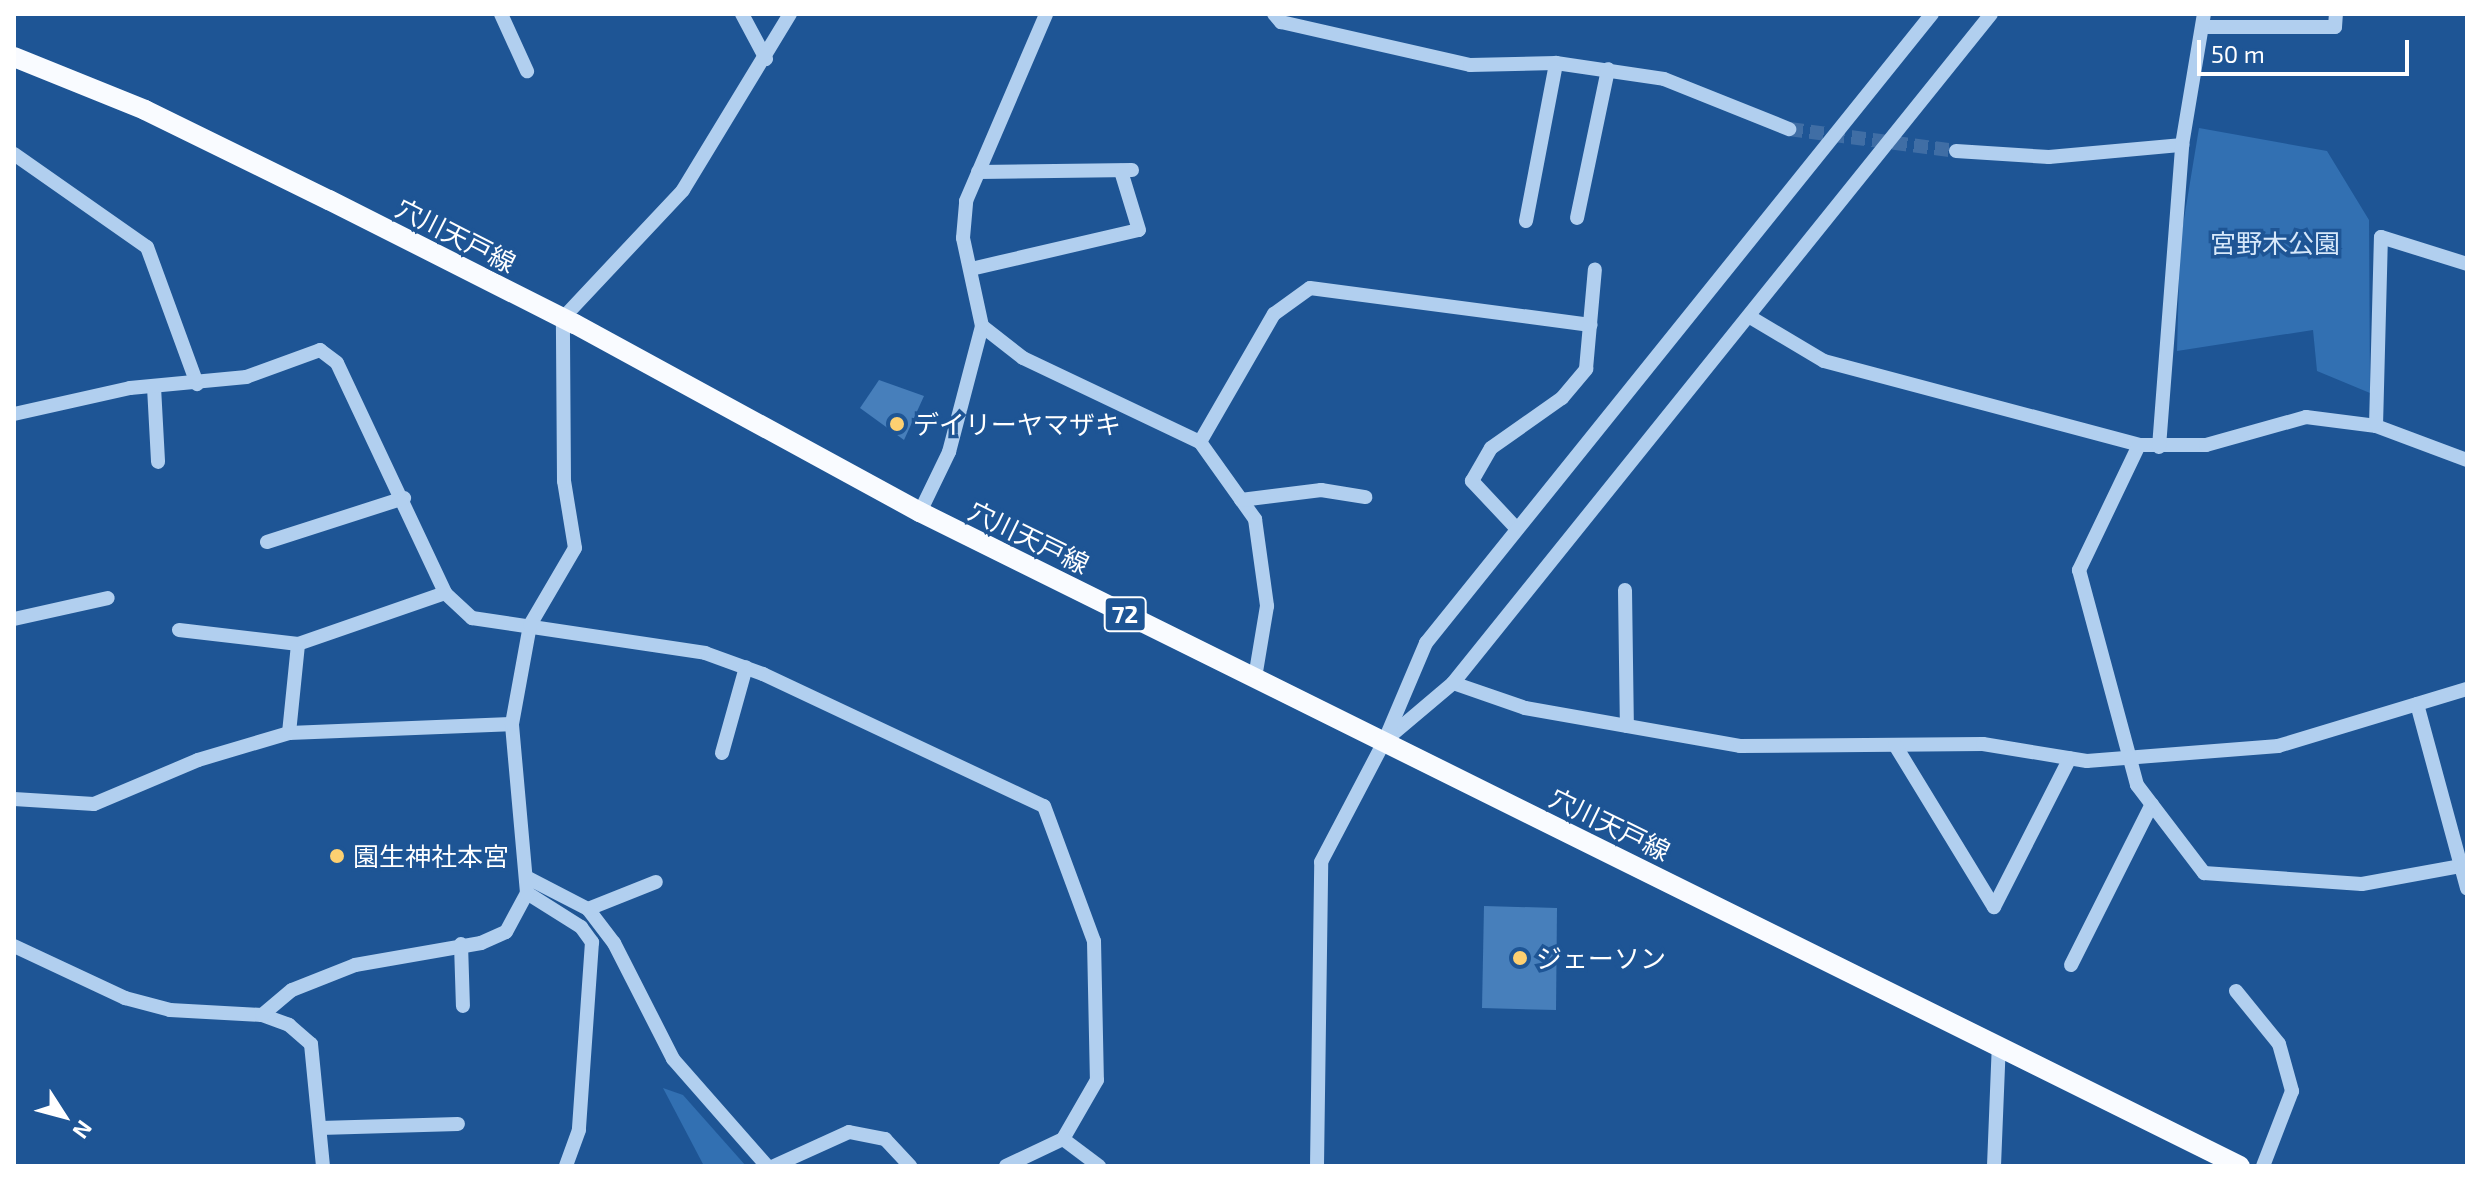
<!DOCTYPE html>
<html>
<head>
<meta charset="utf-8">
<style>
	body { margin:0 }
	#map { position:relative; width:2481px; height:1180px; overflow:hidden; background:#1e5595; font-family:"Exo 2","Noto Sans JP",sans-serif }
	div>[style] { position:absolute }
	.green>* { inset:0; background:#3270b2 }
	.building>* { inset:0; background:#477fbb }
	.minor-tunnel>* { height:14px; margin-top:-7px; transform-origin:0; background:repeating-linear-gradient(90deg,#406ea5 0 14px,transparent 0 21px) }
	.minor>* { height:14px; margin:-7px; padding:0 7px; transform-origin:7px; border-radius:7px; background:#b1cfef }
	.major>* { height:20px; margin:-10px; padding:0 10px; transform-origin:10px; border-radius:10px; background:#f9fbff }
	.dots>* { width:22px; height:22px; translate:-50% -50%; box-sizing:border-box; border:4px solid #1e5595; border-radius:50% }
	span { translate:-50% -50%; white-space:nowrap; text-align:center; line-height:1.15; -webkit-text-stroke:7px #1e5595; paint-order:stroke }
	.shield-label span { padding:2px 6px; background:#1e5595; border:2px solid; border-radius:6px; -webkit-text-stroke-width:0 }
	.shield-label { font-size:24px; color:#fff; font-weight:700 }
	.street-label { font-size:26px; color:#fff }
	.park-label { font-size:26px; color:#d7e8fa }
	.poi-label { font-size:26px; color:#fff }
	.left { translate:0 -50%; text-align:left }
	.frame { position:absolute; inset:0; border:16px solid #fff; pointer-events:none }
	.north { position:absolute; left:24px; top:1076px; width:80px; height:80px; -webkit-text-stroke:6px #1e5595; paint-order:stroke; rotate:126deg; font-size:22px; font-weight:700; line-height:32px; text-align:center; color:#fff }
	.north::after { content:''; display:block; margin:auto; width:28px; height:36px; background:#fff; clip-path:polygon(50% 0,100% 100%,50% 72%,0 100%) }
	.scale { position:absolute; left:2197px; top:40px; width:212px; height:36px; box-sizing:border-box; border:4px solid #fff; border-top:0; padding-left:10px; font-size:24px; line-height:28px; white-space:nowrap; color:#fff; -webkit-text-stroke:6px #1e5595; paint-order:stroke }
</style>
</head>
<body>
<div id="map">
	<div class="green">
		<i style="clip-path:polygon(2199px 128px,2327px 151px,2369px 220px,2370px 393px,2317px 371px,2313px 330px,2177px 351px,2180px 243px)"></i>
		<i style="clip-path:polygon(663px 1088px,683px 1095px,746px 1166px,704px 1166px)"></i>
	</div>
	<div class="building">
		<i style="clip-path:polygon(879px 380px,924px 396px,904px 440px,860px 408px)"></i>
		<i style="clip-path:polygon(1484px 906px,1557px 908px,1556px 1010px,1482px 1008px)"></i>
	</div>
	<div class="minor-tunnel">
		<i style="left:1789px;top:129px;width:168px;rotate:7.5deg"></i>
	</div>
	<div class="minor">
		<i style="left:501px;top:14px;width:63px;rotate:65.5deg"></i>
		<i style="left:742px;top:14px;width:51px;rotate:61.9deg"></i>
		<i style="left:1274px;top:14px;width:11px;rotate:49deg"></i>
		<i style="left:1281px;top:22px;width:194px;rotate:12.8deg"></i>
		<i style="left:1470px;top:65px;width:86px;rotate:-1.3deg"></i>
		<i style="left:1556px;top:63px;width:109px;rotate:8.4deg"></i>
		<i style="left:1664px;top:79px;width:135px;rotate:21.8deg"></i>
		<i style="left:2203px;top:27px;width:132px"></i>
		<i style="left:2335px;top:27px;width:13px;rotate:-86deg"></i>
		<i style="left:1956px;top:151px;width:93px;rotate:3.7deg"></i>
		<i style="left:2049px;top:157px;width:134px;rotate:-5.2deg"></i>
		<i style="left:14px;top:154px;width:162px;rotate:35deg"></i>
		<i style="left:147px;top:247px;width:146px;rotate:69.9deg"></i>
		<i style="left:978px;top:172px;width:154px;rotate:-0.7deg"></i>
		<i style="left:1577px;top:218px;width:152px;rotate:-78.2deg"></i>
		<i style="left:1526px;top:221px;width:161px;rotate:-79.2deg"></i>
		<i style="left:971px;top:269px;width:172px;rotate:-13.1deg"></i>
		<i style="left:1139px;top:230px;width:62px;rotate:-107deg"></i>
		<i style="left:1750px;top:317px;width:86px;rotate:30.7deg"></i>
		<i style="left:1824px;top:361px;width:326px;rotate:14.9deg"></i>
		<i style="left:2139px;top:445px;width:67px"></i>
		<i style="left:2206px;top:445px;width:104px;rotate:-15.6deg"></i>
		<i style="left:2306px;top:417px;width:71px;rotate:7.3deg"></i>
		<i style="left:2376px;top:426px;width:97px;rotate:20.5deg"></i>
		<i style="left:982px;top:326px;width:52px;rotate:38deg"></i>
		<i style="left:1023px;top:358px;width:196px;rotate:25.4deg"></i>
		<i style="left:1200px;top:442px;width:95px;rotate:54.5deg"></i>
		<i style="left:1255px;top:519px;width:88px;rotate:82.1deg"></i>
		<i style="left:1267px;top:606px;width:73px;rotate:99.5deg"></i>
		<i style="left:154px;top:387px;width:75px;rotate:86.9deg"></i>
		<i style="left:14px;top:414px;width:119px;rotate:-12.6deg"></i>
		<i style="left:130px;top:388px;width:117px;rotate:-5.4deg"></i>
		<i style="left:246px;top:377px;width:79px;rotate:-20deg"></i>
		<i style="left:320px;top:350px;width:21px;rotate:37deg"></i>
		<i style="left:337px;top:363px;width:254px;rotate:64.8deg"></i>
		<i style="left:445px;top:593px;width:37px;rotate:43deg"></i>
		<i style="left:472px;top:618px;width:236px;rotate:8.5deg"></i>
		<i style="left:705px;top:653px;width:62px;rotate:19.9deg"></i>
		<i style="left:763px;top:674px;width:310px;rotate:25.2deg"></i>
		<i style="left:1044px;top:806px;width:144px;rotate:69.7deg"></i>
		<i style="left:1094px;top:941px;width:139px;rotate:88.8deg"></i>
		<i style="left:1097px;top:1080px;width:68px;rotate:120deg"></i>
		<i style="left:1063px;top:1139px;width:63px;rotate:154.7deg"></i>
		<i style="left:2376px;top:426px;width:189px;rotate:-88.5deg"></i>
		<i style="left:2381px;top:237px;width:90px;rotate:17.4deg"></i>
		<i style="left:1200px;top:442px;width:148px;rotate:-60deg"></i>
		<i style="left:1274px;top:314px;width:44px;rotate:-35.8deg"></i>
		<i style="left:1310px;top:288px;width:283px;rotate:7.5deg"></i>
		<i style="left:2139px;top:445px;width:139px;rotate:115.6deg"></i>
		<i style="left:2079px;top:570px;width:223px;rotate:74.9deg"></i>
		<i style="left:2137px;top:785px;width:111px;rotate:52.7deg"></i>
		<i style="left:2204px;top:873px;width:158px;rotate:4deg"></i>
		<i style="left:2362px;top:884px;width:101px;rotate:-10.3deg"></i>
		<i style="left:2159px;top:447px;width:303px;rotate:-85.6deg"></i>
		<i style="left:2182px;top:145px;width:133px;rotate:-80.5deg"></i>
		<i style="left:1241px;top:500px;width:81px;rotate:-7.1deg"></i>
		<i style="left:1321px;top:490px;width:45px;rotate:9deg"></i>
		<i style="left:920px;top:512px;width:67px;rotate:-64.2deg"></i>
		<i style="left:949px;top:452px;width:130px;rotate:-75.3deg"></i>
		<i style="left:982px;top:326px;width:90px;rotate:-102.2deg"></i>
		<i style="left:963px;top:238px;width:37px;rotate:-85deg"></i>
		<i style="left:966px;top:201px;width:203px;rotate:-66.8deg"></i>
		<i style="left:1517px;top:529px;width:66px;rotate:-133.2deg"></i>
		<i style="left:1472px;top:481px;width:38px;rotate:-60deg"></i>
		<i style="left:1491px;top:448px;width:87px;rotate:-35.2deg"></i>
		<i style="left:1562px;top:398px;width:38px;rotate:-50deg"></i>
		<i style="left:1586px;top:369px;width:100px;rotate:-84.9deg"></i>
		<i style="left:267px;top:542px;width:144px;rotate:-17.8deg"></i>
		<i style="left:1625px;top:590px;width:136px;rotate:89.2deg"></i>
		<i style="left:14px;top:619px;width:96px;rotate:-12.6deg"></i>
		<i style="left:179px;top:630px;width:120px;rotate:6.7deg"></i>
		<i style="left:298px;top:644px;width:156px;rotate:-19.1deg"></i>
		<i style="left:1453px;top:683px;width:76px;rotate:19.1deg"></i>
		<i style="left:1525px;top:708px;width:218px;rotate:10deg"></i>
		<i style="left:1740px;top:746px;width:243px;rotate:-0.5deg"></i>
		<i style="left:1983px;top:744px;width:105px;rotate:9.3deg"></i>
		<i style="left:2087px;top:761px;width:192px;rotate:-4.5deg"></i>
		<i style="left:2278px;top:746px;width:197px;rotate:-16.8deg"></i>
		<i style="left:2417px;top:704px;width:191px;rotate:74.8deg"></i>
		<i style="left:289px;top:733px;width:89px;rotate:-84.2deg"></i>
		<i style="left:1388px;top:738px;width:85px;rotate:-40.2deg"></i>
		<i style="left:1453px;top:683px;width:858px;rotate:-51.19deg"></i>
		<i style="left:1895px;top:745px;width:190px;rotate:58.6deg"></i>
		<i style="left:1994px;top:907px;width:167px;rotate:-63deg"></i>
		<i style="left:722px;top:753px;width:89px;rotate:-74.4deg"></i>
		<i style="left:14px;top:799px;width:80px;rotate:3.6deg"></i>
		<i style="left:94px;top:804px;width:113px;rotate:-22.9deg"></i>
		<i style="left:198px;top:760px;width:95px;rotate:-16.5deg"></i>
		<i style="left:289px;top:733px;width:223px;rotate:-2.3deg"></i>
		<i style="left:526px;top:877px;width:70px;rotate:27.3deg"></i>
		<i style="left:588px;top:909px;width:43px;rotate:52.6deg"></i>
		<i style="left:614px;top:943px;width:130px;rotate:63deg"></i>
		<i style="left:673px;top:1059px;width:142px;rotate:48.7deg"></i>
		<i style="left:527px;top:893px;width:64px;rotate:32.2deg"></i>
		<i style="left:581px;top:927px;width:19px;rotate:54deg"></i>
		<i style="left:592px;top:942px;width:188px;rotate:94deg"></i>
		<i style="left:579px;top:1130px;width:38px;rotate:110deg"></i>
		<i style="left:588px;top:909px;width:73px;rotate:-21.7deg"></i>
		<i style="left:461px;top:944px;width:62px;rotate:88.2deg"></i>
		<i style="left:14px;top:946px;width:123px;rotate:25.1deg"></i>
		<i style="left:125px;top:998px;width:47px;rotate:14.9deg"></i>
		<i style="left:170px;top:1010px;width:92px;rotate:3.1deg"></i>
		<i style="left:262px;top:1015px;width:29px;rotate:20deg"></i>
		<i style="left:289px;top:1025px;width:29px;rotate:41deg"></i>
		<i style="left:311px;top:1044px;width:123px;rotate:84.4deg"></i>
		<i style="left:2071px;top:965px;width:180px;rotate:-63.3deg"></i>
		<i style="left:2236px;top:991px;width:68px;rotate:50.9deg"></i>
		<i style="left:2279px;top:1044px;width:49px;rotate:74.5deg"></i>
		<i style="left:2292px;top:1091px;width:80px;rotate:111.1deg"></i>
		<i style="left:262px;top:1015px;width:39px;rotate:-40deg"></i>
		<i style="left:292px;top:990px;width:68px;rotate:-21.6deg"></i>
		<i style="left:355px;top:965px;width:128px;rotate:-9.9deg"></i>
		<i style="left:481px;top:943px;width:27px;rotate:-24deg"></i>
		<i style="left:506px;top:932px;width:44px;rotate:-61.7deg"></i>
		<i style="left:527px;top:893px;width:170px;rotate:-95.1deg"></i>
		<i style="left:512px;top:724px;width:101px;rotate:-79.7deg"></i>
		<i style="left:530px;top:625px;width:89px;rotate:-59.7deg"></i>
		<i style="left:575px;top:548px;width:68px;rotate:-99.3deg"></i>
		<i style="left:564px;top:481px;width:163px;rotate:-90.4deg"></i>
		<i style="left:563px;top:318px;width:175px;rotate:-46.8deg"></i>
		<i style="left:683px;top:190px;width:206px;rotate:-58.7deg"></i>
		<i style="left:320px;top:1128px;width:138px;rotate:-1.7deg"></i>
		<i style="left:1063px;top:1139px;width:45px;rotate:36.9deg"></i>
		<i style="left:774px;top:1166px;width:82px;rotate:-24.4deg"></i>
		<i style="left:849px;top:1132px;width:37px;rotate:11deg"></i>
		<i style="left:885px;top:1139px;width:37px;rotate:47deg"></i>
		<i style="left:1317px;top:1166px;width:304px;rotate:-89.2deg"></i>
		<i style="left:1321px;top:862px;width:136px;rotate:-62.3deg"></i>
		<i style="left:1384px;top:742px;width:108px;rotate:-67deg"></i>
		<i style="left:1426px;top:643px;width:807px;rotate:-51.19deg"></i>
		<i style="left:1994px;top:1166px;width:122px;rotate:-87.7deg"></i>
	</div>
	<div class="major">
		<i style="left:14px;top:57px;width:141px;rotate:22deg"></i>
		<i style="left:145px;top:110px;width:205px;rotate:26.1deg"></i>
		<i style="left:329px;top:200px;width:275px;rotate:26.8deg"></i>
		<i style="left:575px;top:324px;width:393px;rotate:28.6deg"></i>
		<i style="left:920px;top:512px;width:1473px;rotate:26.36deg"></i>
	</div>
	<div class="dots">
		<i style="left:897px;top:424px;background:#fdd071"></i>
		<i style="left:337px;top:856px;background:#fdd071"></i>
		<i style="left:1520px;top:958px;background:#fdd071"></i>
	</div>
	<div class="shield-label">
		<span style="left:1125px;top:614px">72</span>
	</div>
	<div class="street-label">
		<span style="left:456px;top:235px;rotate:27deg">穴川天戸線</span>
		<span style="left:1029px;top:537px;rotate:26deg">穴川天戸線</span>
		<span style="left:1610px;top:824px;rotate:26deg">穴川天戸線</span>
	</div>
	<div class="park-label">
		<span style="left:2275px;top:243px">宮野木公園</span>
	</div>
	<div class="poi-label">
		<span class="left" style="left:913px;top:424px">デイリーヤマザキ</span>
		<span class="left" style="left:353px;top:856px">園生神社本宮</span>
		<span class="left" style="left:1536px;top:958px">ジェーソン</span>
	</div>
	<div class="frame"></div>
	<div class="north">N</div>
	<div class="scale">50 m</div>
</div>
</body>
</html>
